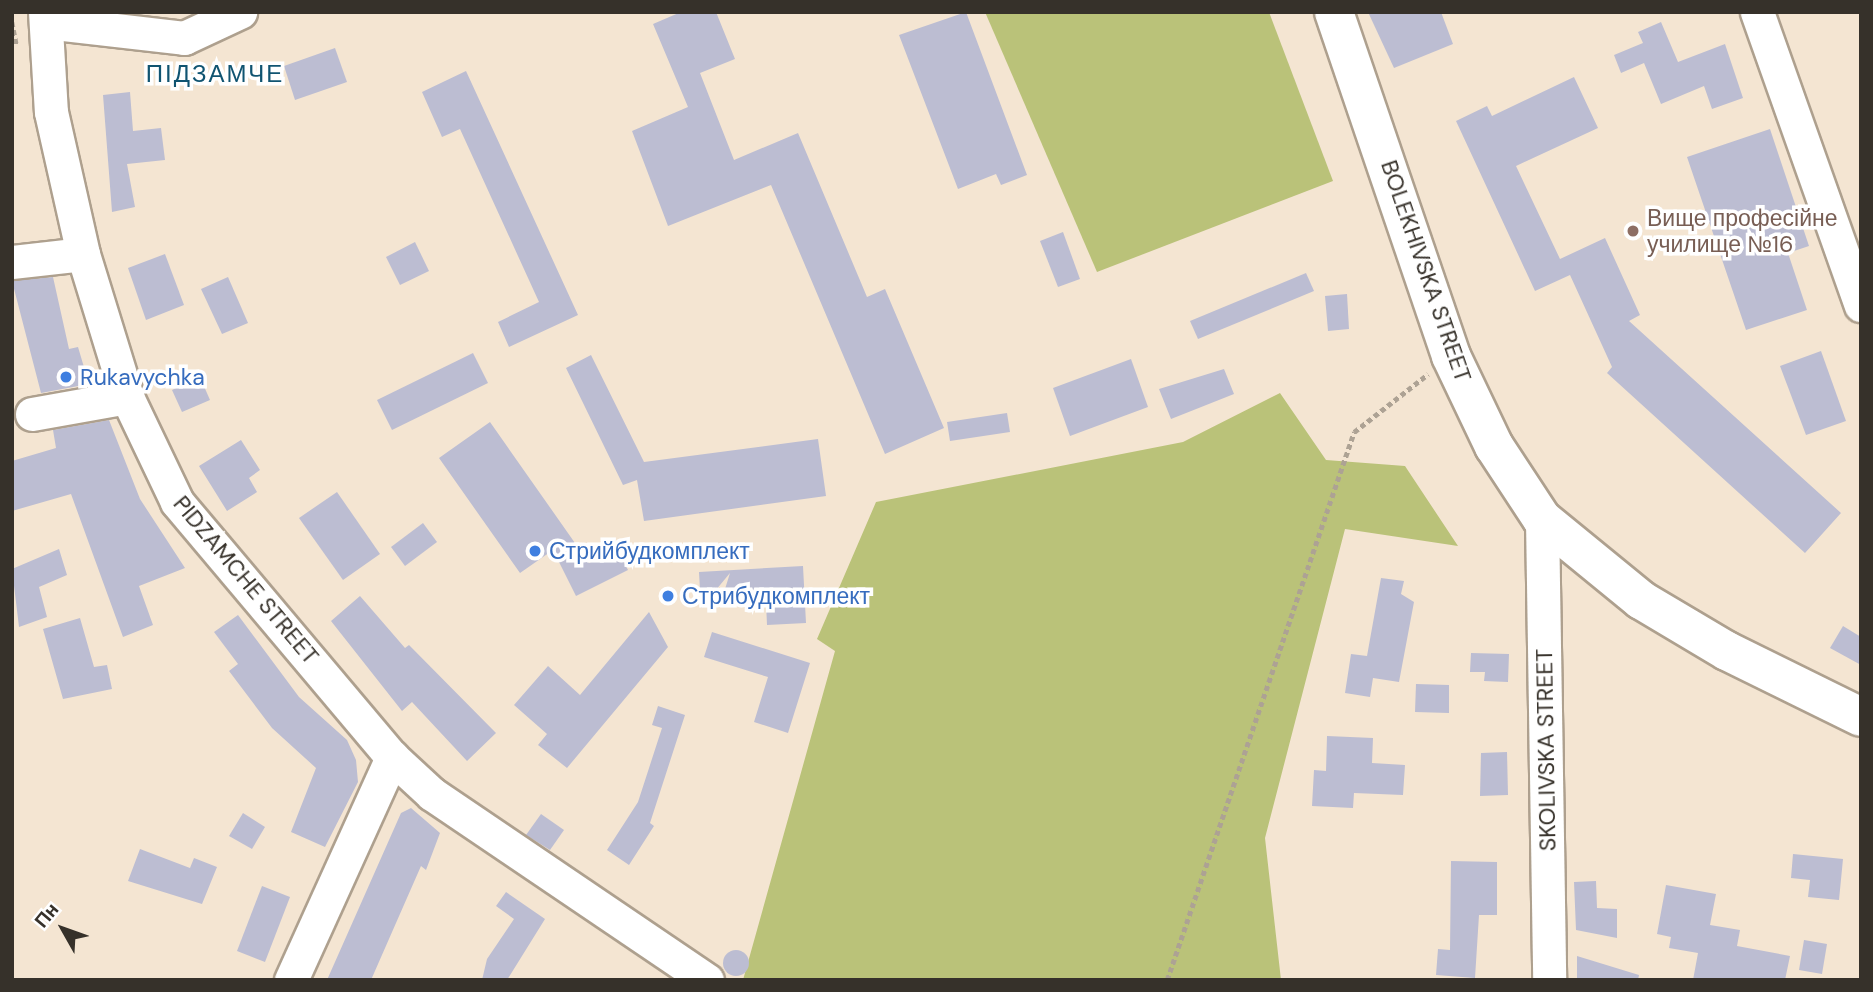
<!DOCTYPE html>
<html>
<head>
<meta charset="utf-8">
<style>
	body { margin:0 }
	#map { position:relative; width:1873px; height:992px; overflow:hidden; background:#f4e5d2; font-family:"DM Sans",sans-serif }
	div>[style] { position:absolute }
	.green>* { inset:0; background:#bac279 }
	.building>* { inset:0; background:#bcbdd2 }
	.round { border-radius:50% }
	.path>* { height:4.5px; margin-top:-2.25px; transform-origin:0; background:repeating-linear-gradient(90deg,#ada294 0 5px,transparent 0 8.5px) }
	.roads { filter:drop-shadow(2px 0 #aea08e) drop-shadow(-2px 0 #aea08e) drop-shadow(0 2px #aea08e) drop-shadow(0 -2px #aea08e) }
	.minor>* { height:33px; margin:-16.5px; padding:0 16.5px; transform-origin:16.5px; border-radius:16.5px; background:#fff }
	.major>* { height:38px; margin:-19px; padding:0 19px; transform-origin:19px; border-radius:19px; background:#fff }
	.dots>* { width:19px; height:19px; translate:-50% -50%; box-sizing:border-box; border:4px solid #fff; border-radius:50% }
	span { translate:-50% -50%; white-space:nowrap; text-align:center; line-height:1.15; -webkit-text-stroke:7px #fff; paint-order:stroke }
	.education-label { font-size:23px; color:#785e54 }
	.left { translate:0 -50%; text-align:left }
	.street-label { font-size:23px; color:#36312a }
	.shop-label { font-size:23px; color:#366cbe }
	.neighbourhood-label { font-size:24px; color:#105471; letter-spacing:2px }
	.frame { position:absolute; inset:0; border:14px solid #36312a; pointer-events:none }
	.north { position:absolute; left:28px; top:894px; width:70px; height:70px; -webkit-text-stroke:5px #fff; paint-order:stroke; rotate:310deg; font-size:19px; font-weight:700; line-height:28px; text-align:center; color:#36312a }
	.north::after { content:''; display:block; margin:auto; width:24px; height:32px; background:#36312a; clip-path:polygon(50% 0,100% 100%,50% 72%,0 100%) }
</style>
</head>
<body>
<div id="map">
	<div class="green">
		<i style="clip-path:polygon(985px 12px,1269px 12px,1333px 181px,1097px 272px)"></i>
		<i style="clip-path:polygon(1280px 393px,1326px 460px,1405px 466px,1458px 546px,1345px 529px,1265px 838px,1281px 980px,743px 980px,835px 651px,817px 639px,876px 502px,1183px 442px)"></i>
	</div>
	<div class="building">
		<i style="clip-path:polygon(681px 12px,716px 12px,735px 59px,700px 73px,734px 160px,798px 133px,867px 297px,885px 289px,944px 428px,885px 454px,771px 185px,668px 226px,632px 131px,688px 107px,653px 24px)"></i>
		<i style="clip-path:polygon(966px 12px,1027px 175px,1001px 185px,996px 174px,958px 189px,899px 35px)"></i>
		<i style="clip-path:polygon(1368px 12px,1441px 12px,1453px 44px,1394px 68px)"></i>
		<i style="clip-path:polygon(1661px 22px,1678px 62px,1725px 44px,1743px 98px,1712px 109px,1704px 86px,1661px 104px,1644px 63px,1621px 73px,1614px 55px,1643px 43px,1638px 32px)"></i>
		<i style="clip-path:polygon(335px 48px,347px 82px,295px 100px,284px 66px)"></i>
		<i style="clip-path:polygon(466px 71px,578px 315px,509px 347px,498px 322px,539px 302px,460px 129px,442px 137px,422px 92px)"></i>
		<i style="clip-path:polygon(1574px 77px,1598px 128px,1516px 166px,1560px 259px,1605px 238px,1640px 315px,1629px 321px,1841px 513px,1805px 553px,1607px 373px,1612px 367px,1570px 275px,1535px 291px,1456px 121px,1487px 106px,1492px 116px)"></i>
		<i style="clip-path:polygon(130px 92px,133px 131px,161px 128px,165px 160px,127px 164px,135px 207px,112px 212px,103px 95px)"></i>
		<i style="clip-path:polygon(1770px 129px,1809px 246px,1788px 253px,1807px 310px,1746px 330px,1687px 157px)"></i>
		<i style="clip-path:polygon(1063px 232px,1080px 279px,1058px 287px,1040px 241px)"></i>
		<i style="clip-path:polygon(415px 242px,429px 271px,400px 285px,386px 257px)"></i>
		<i style="clip-path:polygon(165px 254px,184px 305px,146px 320px,128px 268px)"></i>
		<i style="clip-path:polygon(1306px 273px,1314px 291px,1198px 339px,1190px 321px)"></i>
		<i style="clip-path:polygon(53px 277px,69px 349px,78px 347px,89px 384px,41px 393px,12px 281px)"></i>
		<i style="clip-path:polygon(228px 277px,248px 323px,222px 334px,201px 289px)"></i>
		<i style="clip-path:polygon(1347px 294px,1349px 329px,1328px 331px,1325px 296px)"></i>
		<i style="clip-path:polygon(1821px 351px,1846px 421px,1806px 435px,1780px 366px)"></i>
		<i style="clip-path:polygon(473px 353px,488px 383px,392px 430px,377px 400px)"></i>
		<i style="clip-path:polygon(591px 355px,644px 462px,818px 439px,826px 496px,644px 521px,637px 480px,623px 485px,566px 368px)"></i>
		<i style="clip-path:polygon(1131px 359px,1148px 407px,1070px 436px,1053px 388px)"></i>
		<i style="clip-path:polygon(1224px 369px,1234px 394px,1171px 419px,1159px 389px)"></i>
		<i style="clip-path:polygon(200px 377px,210px 400px,182px 412px,172px 390px)"></i>
		<i style="clip-path:polygon(1007px 413px,1010px 432px,950px 441px,947px 422px)"></i>
		<i style="clip-path:polygon(109px 420px,140px 499px,185px 568px,139px 586px,153px 625px,123px 637px,71px 494px,12px 511px,12px 461px,56px 448px,53px 430px)"></i>
		<i style="clip-path:polygon(490px 422px,589px 563px,617px 549px,628px 570px,576px 596px,553px 550px,520px 573px,439px 458px)"></i>
		<i style="clip-path:polygon(241px 440px,260px 470px,249px 478px,257px 492px,227px 511px,199px 466px)"></i>
		<i style="clip-path:polygon(337px 492px,380px 554px,343px 580px,299px 518px)"></i>
		<i style="clip-path:polygon(423px 523px,437px 542px,405px 566px,391px 547px)"></i>
		<i style="clip-path:polygon(59px 549px,67px 575px,39px 587px,47px 617px,19px 627px,12px 569px)"></i>
		<i style="clip-path:polygon(803px 566px,806px 623px,767px 625px,766px 603px,720px 605px,730px 573px,701px 608px,699px 572px)"></i>
		<i style="clip-path:polygon(1381px 578px,1404px 581px,1401px 594px,1414px 602px,1399px 682px,1373px 678px,1370px 697px,1345px 693px,1351px 654px,1367px 656px)"></i>
		<i style="clip-path:polygon(360px 596px,405px 648px,409px 645px,496px 733px,467px 761px,412px 702px,402px 711px,331px 621px)"></i>
		<i style="clip-path:polygon(649px 612px,668px 647px,567px 768px,538px 745px,547px 734px,514px 705px,548px 666px,580px 695px)"></i>
		<i style="clip-path:polygon(238px 615px,299px 697px,347px 740px,356px 760px,358px 782px,325px 847px,291px 832px,316px 768px,272px 728px,229px 671px,238px 664px,214px 632px)"></i>
		<i style="clip-path:polygon(80px 618px,94px 667px,107px 665px,112px 689px,63px 699px,43px 629px)"></i>
		<i style="clip-path:polygon(1843px 626px,1861px 637px,1861px 665px,1830px 648px)"></i>
		<i style="clip-path:polygon(712px 632px,810px 663px,788px 733px,754px 722px,768px 677px,704px 657px)"></i>
		<i style="clip-path:polygon(1471px 653px,1509px 654px,1508px 682px,1484px 681px,1485px 672px,1470px 672px)"></i>
		<i style="clip-path:polygon(1416px 684px,1449px 685px,1449px 713px,1415px 712px)"></i>
		<i style="clip-path:polygon(658px 706px,685px 715px,650px 823px,654px 826px,629px 865px,607px 850px,638px 802px,662px 728px,652px 725px)"></i>
		<i style="clip-path:polygon(1327px 736px,1373px 738px,1372px 763px,1405px 765px,1403px 795px,1354px 793px,1353px 808px,1312px 806px,1314px 770px,1326px 771px)"></i>
		<i style="clip-path:polygon(1507px 752px,1508px 795px,1480px 796px,1481px 753px)"></i>
		<i style="clip-path:polygon(411px 808px,440px 833px,426px 870px,421px 866px,371px 980px,327px 980px,401px 813px)"></i>
		<i style="clip-path:polygon(243px 813px,265px 827px,252px 849px,229px 836px)"></i>
		<i style="clip-path:polygon(541px 814px,564px 830px,550px 850px,526px 835px)"></i>
		<i style="clip-path:polygon(140px 849px,190px 868px,194px 858px,217px 867px,202px 904px,128px 881px)"></i>
		<i style="clip-path:polygon(1793px 854px,1843px 859px,1839px 900px,1808px 897px,1810px 880px,1791px 878px)"></i>
		<i style="clip-path:polygon(1451px 861px,1497px 862px,1497px 915px,1479px 915px,1475px 978px,1436px 975px,1438px 949px,1450px 950px)"></i>
		<i style="clip-path:polygon(1596px 881px,1597px 908px,1617px 909px,1617px 938px,1576px 930px,1574px 882px)"></i>
		<i style="clip-path:polygon(1666px 885px,1716px 894px,1710px 925px,1740px 930px,1737px 946px,1790px 956px,1785px 980px,1693px 980px,1698px 953px,1669px 948px,1671px 937px,1657px 934px)"></i>
		<i style="clip-path:polygon(262px 886px,290px 897px,265px 962px,237px 951px)"></i>
		<i style="clip-path:polygon(506px 892px,545px 919px,507px 980px,482px 980px,487px 959px,514px 919px,496px 906px)"></i>
		<i style="clip-path:polygon(1804px 940px,1827px 944px,1822px 974px,1799px 970px)"></i>
		<i class="round" style="left:723px;top:950px;width:26px;height:26px"></i>
		<i style="clip-path:polygon(1577px 956px,1639px 975px,1638px 980px,1577px 980px)"></i>
	</div>
	<div class="path">
		<i style="left:12px;top:22px;width:25px;rotate:79deg"></i>
		<i style="left:1167px;top:980px;width:579px;rotate:-71.16deg"></i>
		<i style="left:1354px;top:432px;width:94px;rotate:-38.1deg"></i>
	</div>
	<div class="roads">
		<div class="minor">
			<i style="left:45px;top:12px;width:100px;rotate:86.6deg"></i>
			<i style="left:51px;top:112px;width:146px;rotate:77.3deg"></i>
			<i style="left:83px;top:254px;width:150px;rotate:72.9deg"></i>
			<i style="left:127px;top:397px;width:116px;rotate:64.5deg"></i>
			<i style="left:177px;top:502px;width:334px;rotate:49.9deg"></i>
			<i style="left:392px;top:757px;width:54px;rotate:42.8deg"></i>
			<i style="left:432px;top:794px;width:332px;rotate:34.1deg"></i>
			<i style="left:1757px;top:12px;width:311px;rotate:70.5deg"></i>
			<i style="left:46px;top:22px;width:139px;rotate:6.6deg"></i>
			<i style="left:184px;top:38px;width:62px;rotate:-24.9deg"></i>
			<i style="left:12px;top:262px;width:71px;rotate:-6.4deg"></i>
			<i style="left:32px;top:414px;width:97px;rotate:-10.1deg"></i>
			<i style="left:1542px;top:519px;width:461px;rotate:89.1deg"></i>
			<i style="left:291px;top:980px;width:245px;rotate:-65.6deg"></i>
		</div>
		<div class="major">
			<i style="left:1334px;top:12px;width:363px;rotate:71.2deg"></i>
			<i style="left:1451px;top:356px;width:100px;rotate:64.5deg"></i>
			<i style="left:1494px;top:446px;width:87px;rotate:56.7deg"></i>
			<i style="left:1542px;top:519px;width:128px;rotate:39.3deg"></i>
			<i style="left:1641px;top:600px;width:100px;rotate:30.7deg"></i>
			<i style="left:1727px;top:651px;width:149px;rotate:26.2deg"></i>
		</div>
	</div>
	<div class="dots">
		<i style="left:1633px;top:231px;background:#8d6e63"></i>
		<i style="left:66px;top:377px;background:#3f7fe0"></i>
		<i style="left:535px;top:551px;background:#3f7fe0"></i>
		<i style="left:668px;top:596px;background:#3f7fe0"></i>
	</div>
	<div class="education-label">
		<span class="left" style="left:1647px;top:231px">Вище професійне<br>училище №16</span>
	</div>
	<div class="street-label">
		<span style="left:1426px;top:271px;rotate:71deg">BOLEKHIVSKA STREET</span>
		<span style="left:246px;top:580px;rotate:50deg">PIDZAMCHE STREET</span>
		<span style="left:1546px;top:750px;rotate:-91deg">SKOLIVSKA STREET</span>
	</div>
	<div class="shop-label">
		<span class="left" style="left:80px;top:377px">Rukavychka</span>
		<span class="left" style="left:549px;top:551px">Стрийбудкомплект</span>
		<span class="left" style="left:682px;top:596px">Стрибудкомплект</span>
	</div>
	<div class="neighbourhood-label">
		<span style="left:215px;top:74px">ПІДЗАМЧЕ</span>
	</div>
	<div class="frame"></div>
	<div class="north">Пн</div>
</div>
</body>
</html>
